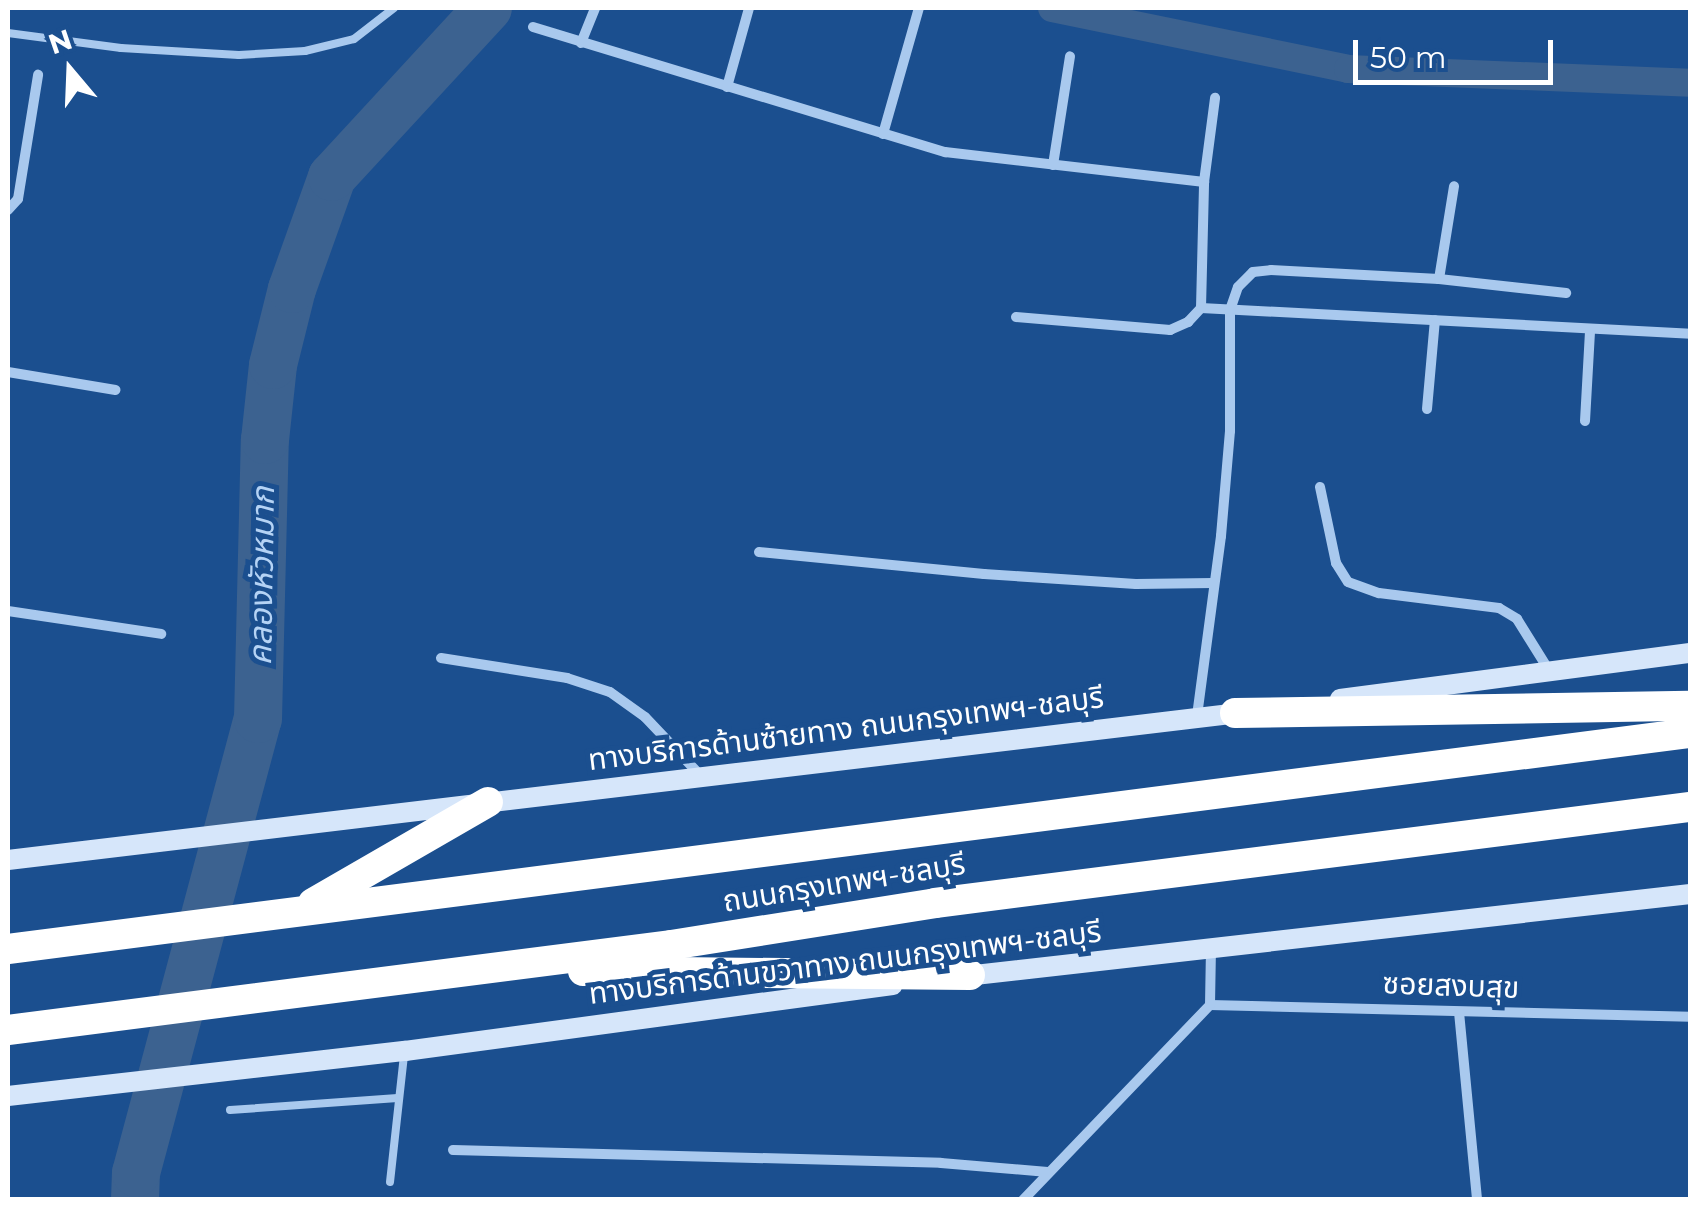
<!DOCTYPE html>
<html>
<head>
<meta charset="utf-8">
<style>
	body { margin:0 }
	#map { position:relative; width:1698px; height:1207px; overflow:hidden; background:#1b4f8f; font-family:Montserrat,"Noto Sans Thai",sans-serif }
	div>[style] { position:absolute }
	.canal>* { height:28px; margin:-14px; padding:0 14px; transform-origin:14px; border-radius:14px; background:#3c6290 }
	.river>* { height:48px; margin:-24px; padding:0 24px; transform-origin:24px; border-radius:24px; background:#3c6290 }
	.service>* { height:8px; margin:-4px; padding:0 4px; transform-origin:4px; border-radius:4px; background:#a9c9ee }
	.minor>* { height:10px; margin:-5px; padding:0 5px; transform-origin:5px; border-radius:5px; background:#a9c9ee }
	.secondary>* { height:20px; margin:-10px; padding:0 10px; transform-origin:10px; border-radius:10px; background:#d6e6fa }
	.motorway>* { height:30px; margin:-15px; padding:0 15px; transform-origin:15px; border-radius:15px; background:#fff }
	span { translate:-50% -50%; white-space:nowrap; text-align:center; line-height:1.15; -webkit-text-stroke:10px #1b4f8f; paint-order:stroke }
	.street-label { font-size:30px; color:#fff }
	.water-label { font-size:32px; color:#b5d3f5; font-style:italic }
	.frame { position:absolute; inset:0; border:10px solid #fff; pointer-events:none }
	.north { position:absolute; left:20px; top:20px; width:100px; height:100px; -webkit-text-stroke:8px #1b4f8f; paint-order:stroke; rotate:341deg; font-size:28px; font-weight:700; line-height:40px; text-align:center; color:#fff }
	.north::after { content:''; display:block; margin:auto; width:35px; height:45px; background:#fff; clip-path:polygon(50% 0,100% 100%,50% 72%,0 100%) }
	.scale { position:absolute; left:1353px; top:40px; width:200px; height:45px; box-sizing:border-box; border:5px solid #fff; border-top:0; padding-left:12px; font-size:30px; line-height:35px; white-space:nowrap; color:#fff; -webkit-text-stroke:8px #1b4f8f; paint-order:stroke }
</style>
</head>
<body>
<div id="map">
	<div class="canal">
		<i style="left:1052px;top:8px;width:302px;rotate:11.6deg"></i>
		<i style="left:1348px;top:69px;width:342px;rotate:2.3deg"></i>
	</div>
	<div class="river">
		<i style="left:135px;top:1200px;width:27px;rotate:-88deg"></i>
		<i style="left:136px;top:1173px;width:470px;rotate:-75deg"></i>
		<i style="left:258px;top:719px;width:279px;rotate:-88.6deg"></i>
		<i style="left:265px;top:440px;width:75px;rotate:-83.9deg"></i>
		<i style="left:273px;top:365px;width:78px;rotate:-76deg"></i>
		<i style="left:292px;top:289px;width:119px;rotate:-70.3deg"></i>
		<i style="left:332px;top:177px;width:230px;rotate:-47.3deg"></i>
	</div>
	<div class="service">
		<i style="left:8px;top:33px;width:114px;rotate:7.6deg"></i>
		<i style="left:121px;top:48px;width:118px;rotate:3.4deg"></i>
		<i style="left:239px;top:55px;width:66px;rotate:-3.5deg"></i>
		<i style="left:305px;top:51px;width:50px;rotate:-13.8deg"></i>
		<i style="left:354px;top:39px;width:51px;rotate:-37.8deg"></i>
		<i style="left:230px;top:1110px;width:168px;rotate:-4.1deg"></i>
		<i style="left:390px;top:1182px;width:127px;rotate:-83.7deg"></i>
	</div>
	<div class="minor">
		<i style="left:533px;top:27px;width:431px;rotate:16.9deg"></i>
		<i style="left:945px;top:152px;width:261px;rotate:6.6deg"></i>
		<i style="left:581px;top:43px;width:38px;rotate:-68deg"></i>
		<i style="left:727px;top:87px;width:82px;rotate:-74.4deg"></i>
		<i style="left:883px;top:134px;width:131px;rotate:-74.1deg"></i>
		<i style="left:1053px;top:165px;width:110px;rotate:-81.1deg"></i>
		<i style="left:8px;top:210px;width:15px;rotate:-48deg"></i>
		<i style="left:18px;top:199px;width:126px;rotate:-80.8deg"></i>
		<i style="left:1439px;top:279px;width:94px;rotate:-80.8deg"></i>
		<i style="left:1201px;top:308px;width:490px;rotate:3deg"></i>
		<i style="left:1016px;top:317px;width:155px;rotate:4.8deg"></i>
		<i style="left:1170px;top:330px;width:20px;rotate:-24deg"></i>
		<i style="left:1188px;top:322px;width:19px;rotate:-47deg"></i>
		<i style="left:1201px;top:308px;width:126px;rotate:-88.6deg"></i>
		<i style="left:1204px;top:182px;width:85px;rotate:-82.5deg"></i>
		<i style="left:8px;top:372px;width:109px;rotate:9.5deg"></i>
		<i style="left:1427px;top:409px;width:89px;rotate:-84.9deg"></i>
		<i style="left:1585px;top:421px;width:89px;rotate:-86.8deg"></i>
		<i style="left:1320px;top:487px;width:78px;rotate:78.1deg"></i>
		<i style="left:1336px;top:563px;width:22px;rotate:58deg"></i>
		<i style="left:1348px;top:582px;width:33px;rotate:20deg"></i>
		<i style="left:1379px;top:593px;width:121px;rotate:7.1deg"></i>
		<i style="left:1499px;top:608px;width:21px;rotate:31deg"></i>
		<i style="left:1517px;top:619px;width:62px;rotate:58.1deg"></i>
		<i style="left:759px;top:552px;width:226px;rotate:5.6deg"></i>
		<i style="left:984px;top:574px;width:152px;rotate:3.8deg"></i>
		<i style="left:1136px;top:584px;width:77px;rotate:-0.7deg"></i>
		<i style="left:8px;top:611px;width:155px;rotate:8.5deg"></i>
		<i style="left:441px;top:658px;width:128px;rotate:9deg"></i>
		<i style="left:567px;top:678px;width:45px;rotate:18deg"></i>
		<i style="left:610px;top:692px;width:43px;rotate:35.5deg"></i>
		<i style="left:645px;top:717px;width:83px;rotate:46.5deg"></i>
		<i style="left:1197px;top:716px;width:182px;rotate:-82.4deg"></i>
		<i style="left:1221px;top:536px;width:105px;rotate:-85.1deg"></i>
		<i style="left:1230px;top:431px;width:121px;rotate:-90deg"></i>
		<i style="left:1230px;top:310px;width:24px;rotate:-71deg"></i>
		<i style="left:1238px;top:287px;width:21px;rotate:-45deg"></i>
		<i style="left:1253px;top:272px;width:18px;rotate:-6deg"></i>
		<i style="left:1271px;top:270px;width:168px;rotate:3.1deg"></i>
		<i style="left:1439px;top:279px;width:128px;rotate:6.3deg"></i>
		<i style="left:1210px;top:1005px;width:480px;rotate:1.4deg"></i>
		<i style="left:1459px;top:1012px;width:189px;rotate:84.5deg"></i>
		<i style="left:453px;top:1150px;width:488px;rotate:1.5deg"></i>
		<i style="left:941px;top:1163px;width:107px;rotate:4.8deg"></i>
		<i style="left:1023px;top:1200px;width:270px;rotate:-46.2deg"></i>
		<i style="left:1210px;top:1005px;width:56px;rotate:-89deg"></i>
	</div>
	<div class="secondary">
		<i style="left:1340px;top:699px;width:353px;rotate:-7.5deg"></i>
		<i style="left:8px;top:860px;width:1248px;rotate:-6.81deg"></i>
		<i style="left:957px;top:977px;width:738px;rotate:-6.46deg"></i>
		<i style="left:8px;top:1096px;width:400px;rotate:-6.5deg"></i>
		<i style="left:405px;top:1051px;width:492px;rotate:-7.7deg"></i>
	</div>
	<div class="motorway">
		<i style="left:1235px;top:713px;width:455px;rotate:-0.9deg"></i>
		<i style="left:313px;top:903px;width:202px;rotate:-30deg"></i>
		<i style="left:8px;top:949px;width:1696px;rotate:-7.32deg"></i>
		<i style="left:583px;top:971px;width:387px;rotate:0.6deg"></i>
		<i style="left:8px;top:1030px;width:668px;rotate:-7.31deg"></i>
		<i style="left:671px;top:945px;width:267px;rotate:-9deg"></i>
		<i style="left:935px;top:903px;width:761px;rotate:-7.25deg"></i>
	</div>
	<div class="street-label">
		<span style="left:846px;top:729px;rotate:-7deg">ทางบริการด้านซ้ายทาง ถนนกรุงเทพฯ-ชลบุรี</span>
		<span style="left:844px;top:883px;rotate:-9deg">ถนนกรุงเทพฯ-ชลบุรี</span>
		<span style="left:845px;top:963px;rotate:-7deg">ทางบริการด้านขวาทาง ถนนกรุงเทพฯ-ชลบุรี</span>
		<span style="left:1451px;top:986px;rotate:2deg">ซอยสงบสุข</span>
	</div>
	<div class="water-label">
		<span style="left:262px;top:576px;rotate:-89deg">คลองหัวหมาก</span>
	</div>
	<div class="frame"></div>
	<div class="north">N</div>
	<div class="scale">50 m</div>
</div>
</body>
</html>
